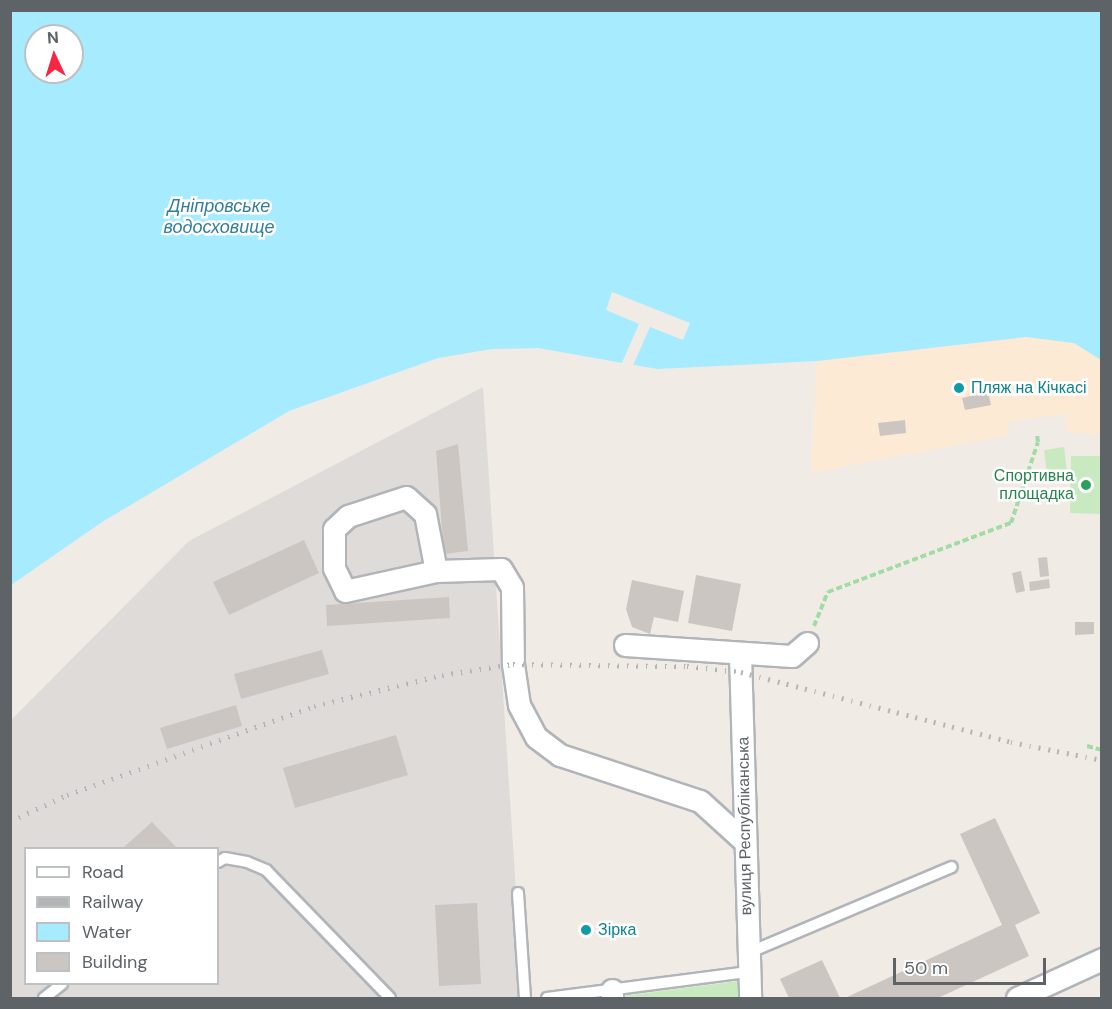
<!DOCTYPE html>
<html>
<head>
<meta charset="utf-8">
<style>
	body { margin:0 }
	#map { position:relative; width:1112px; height:1009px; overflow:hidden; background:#f0ebe5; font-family:"DM Sans",sans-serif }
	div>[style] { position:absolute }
	.industrial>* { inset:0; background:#dfdbd8 }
	.green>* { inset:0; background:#c9e9c0 }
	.sand>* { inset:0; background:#fdead4 }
	.water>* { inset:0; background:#a6ebff }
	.pier>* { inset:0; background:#f0ebe5 }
	.building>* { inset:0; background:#cbc6c2 }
	.path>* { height:4px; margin-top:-2px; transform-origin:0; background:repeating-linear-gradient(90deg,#a2dca5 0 6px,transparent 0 9px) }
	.roads { filter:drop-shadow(2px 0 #b1b5b9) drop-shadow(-2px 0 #b1b5b9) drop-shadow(0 2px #b1b5b9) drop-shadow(0 -2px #b1b5b9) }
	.lane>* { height:10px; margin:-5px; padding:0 5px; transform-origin:5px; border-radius:5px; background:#fff }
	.street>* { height:21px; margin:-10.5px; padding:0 10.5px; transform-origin:10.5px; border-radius:10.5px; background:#fff }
	.rail>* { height:4.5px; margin-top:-2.25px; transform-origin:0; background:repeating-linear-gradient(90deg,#b4b5b6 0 1.5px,transparent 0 9.5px) }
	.dots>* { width:16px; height:16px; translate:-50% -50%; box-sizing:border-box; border:3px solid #fff; border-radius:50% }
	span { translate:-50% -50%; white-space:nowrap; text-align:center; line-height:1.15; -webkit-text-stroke:5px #fff; paint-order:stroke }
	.culture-label { font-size:16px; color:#0d838f }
	.left { translate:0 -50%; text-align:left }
	.leisure-label { font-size:16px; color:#27864d }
	.right { translate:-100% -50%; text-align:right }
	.street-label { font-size:16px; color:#5d6367 }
	.water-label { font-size:18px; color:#347e9d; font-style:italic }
	.frame { position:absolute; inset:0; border:12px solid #5d6367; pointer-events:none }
	.legend { position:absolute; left:24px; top:847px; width:195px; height:138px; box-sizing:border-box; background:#fff; border:2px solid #bec1c2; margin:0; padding:8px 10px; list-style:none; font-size:18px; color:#5d6367 }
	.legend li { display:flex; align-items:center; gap:12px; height:30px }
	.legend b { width:30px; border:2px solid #bec1c2 }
	.north { position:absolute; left:24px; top:24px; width:60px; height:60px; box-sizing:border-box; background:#fff; border:2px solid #bec1c2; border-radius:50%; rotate:356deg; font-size:16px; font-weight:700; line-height:24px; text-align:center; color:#5d6367 }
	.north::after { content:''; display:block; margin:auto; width:21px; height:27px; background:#f52743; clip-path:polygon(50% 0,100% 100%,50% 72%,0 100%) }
	.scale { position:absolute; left:893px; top:958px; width:153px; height:27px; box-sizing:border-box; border:3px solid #5d6367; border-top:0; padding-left:8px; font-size:18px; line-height:21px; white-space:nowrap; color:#5d6367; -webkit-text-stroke:4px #fff; paint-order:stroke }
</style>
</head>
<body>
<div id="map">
	<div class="industrial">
		<i style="clip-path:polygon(evenodd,483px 387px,523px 998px,11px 998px,10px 721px,189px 541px,483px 387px,26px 848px,218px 848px,218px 984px,26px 984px,26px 848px)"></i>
	</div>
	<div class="green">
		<i style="clip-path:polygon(1064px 447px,1067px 472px,1047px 474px,1044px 450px)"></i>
		<i style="clip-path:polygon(1071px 456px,1101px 456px,1101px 514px,1070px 513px)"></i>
		<i style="clip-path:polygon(739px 981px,741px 998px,624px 998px,624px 996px)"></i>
	</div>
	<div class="sand">
		<i style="clip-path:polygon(1027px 337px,1074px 343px,1101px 360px,1101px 435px,1067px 432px,1064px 414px,1008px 422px,1008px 435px,811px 473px,817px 361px)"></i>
	</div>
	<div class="water">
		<i style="clip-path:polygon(evenodd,11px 11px,1101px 11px,1101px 360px,1074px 343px,1026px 337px,817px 361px,657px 369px,538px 348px,492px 349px,438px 358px,289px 411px,102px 522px,11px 585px,11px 11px,36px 36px,72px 36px,72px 72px,36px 72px,36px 36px)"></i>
	</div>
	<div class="pier">
		<i style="clip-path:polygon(612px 292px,690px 323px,683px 340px,650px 327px,632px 368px,621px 365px,639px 324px,606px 310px)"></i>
	</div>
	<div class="building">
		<i style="clip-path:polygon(988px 392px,991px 405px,965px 410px,962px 398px)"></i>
		<i style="clip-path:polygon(905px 420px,906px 433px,880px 436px,878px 423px)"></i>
		<i style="clip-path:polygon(458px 444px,468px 551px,444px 554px,436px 451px)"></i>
		<i style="clip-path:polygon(304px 540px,319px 573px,229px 615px,213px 582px)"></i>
		<i style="clip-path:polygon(1047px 557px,1049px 576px,1040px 577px,1038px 558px)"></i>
		<i style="clip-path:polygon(1021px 571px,1025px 591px,1016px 593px,1012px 573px)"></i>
		<i style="clip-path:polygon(696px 575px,741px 584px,732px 631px,688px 623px)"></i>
		<i style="clip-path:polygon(1049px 579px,1050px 588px,1030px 591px,1029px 582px)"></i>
		<i style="clip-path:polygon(632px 580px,684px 591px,678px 622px,654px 617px,650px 634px,632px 627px,626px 609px)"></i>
		<i style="clip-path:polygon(449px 597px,450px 618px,327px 626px,326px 605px)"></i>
		<i style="clip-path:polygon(1075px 622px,1094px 622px,1094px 634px,1075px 635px)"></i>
		<i style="clip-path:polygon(322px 650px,329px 674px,241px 699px,234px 674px)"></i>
		<i style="clip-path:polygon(236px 705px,242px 726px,167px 749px,160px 728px)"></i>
		<i style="clip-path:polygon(396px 735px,408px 775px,295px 808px,283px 768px)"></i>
		<i style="clip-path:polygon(995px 818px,1040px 913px,1015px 925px,1029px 956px,938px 998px,845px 998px,1002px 925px,960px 834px)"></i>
		<i style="clip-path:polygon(152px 822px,177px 848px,123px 848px)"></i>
		<i style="clip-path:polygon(477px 903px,481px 984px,439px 986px,435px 905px)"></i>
		<i style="clip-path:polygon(822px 960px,840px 998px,789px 998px,780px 979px)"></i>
	</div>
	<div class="path">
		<i style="left:814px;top:626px;width:37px;rotate:-68deg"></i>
		<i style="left:828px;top:592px;width:196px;rotate:-20.7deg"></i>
		<i style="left:1011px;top:523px;width:85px;rotate:-71.6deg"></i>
		<i style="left:1038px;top:442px;width:7px;rotate:-98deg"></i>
		<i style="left:1087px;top:746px;width:16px;rotate:15deg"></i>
	</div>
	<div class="roads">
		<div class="lane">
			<i style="left:218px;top:862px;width:8px;rotate:-30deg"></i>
			<i style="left:225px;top:858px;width:22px;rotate:10deg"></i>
			<i style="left:247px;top:862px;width:21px;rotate:23deg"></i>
			<i style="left:266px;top:870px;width:178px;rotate:45.9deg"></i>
			<i style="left:518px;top:893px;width:105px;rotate:86.2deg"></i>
			<i style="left:748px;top:953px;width:221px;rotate:-22.9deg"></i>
			<i style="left:44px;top:998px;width:23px;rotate:-38deg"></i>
			<i style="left:547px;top:998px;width:203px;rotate:-7.4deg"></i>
		</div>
		<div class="street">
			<i style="left:436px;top:571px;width:58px;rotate:-100.9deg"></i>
			<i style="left:425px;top:514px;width:25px;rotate:-138deg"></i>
			<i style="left:406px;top:497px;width:61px;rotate:161.9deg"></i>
			<i style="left:348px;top:516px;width:19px;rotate:137deg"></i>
			<i style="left:334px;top:529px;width:39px;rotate:90deg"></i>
			<i style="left:334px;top:568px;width:25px;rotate:64deg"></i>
			<i style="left:345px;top:591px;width:93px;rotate:-12.4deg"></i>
			<i style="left:436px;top:571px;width:65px;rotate:-1.8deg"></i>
			<i style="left:501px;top:569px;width:21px;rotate:59deg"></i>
			<i style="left:512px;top:587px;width:77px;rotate:89.3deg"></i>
			<i style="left:513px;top:664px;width:41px;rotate:81.7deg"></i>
			<i style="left:519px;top:705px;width:36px;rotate:62deg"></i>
			<i style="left:536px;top:737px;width:30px;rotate:37deg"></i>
			<i style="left:560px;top:755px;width:147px;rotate:18.2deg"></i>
			<i style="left:700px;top:801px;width:61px;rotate:42.3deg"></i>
			<i style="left:625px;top:645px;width:167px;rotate:3.8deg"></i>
			<i style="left:792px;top:656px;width:20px;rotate:-41deg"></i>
			<i style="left:740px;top:654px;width:344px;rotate:88.3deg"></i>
			<i style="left:612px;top:990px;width:8px;rotate:90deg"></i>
			<i style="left:1017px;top:998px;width:94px;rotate:-24.6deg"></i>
		</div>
	</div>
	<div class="rail">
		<i style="left:10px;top:821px;width:63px;rotate:-24.5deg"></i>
		<i style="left:67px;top:795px;width:263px;rotate:-19.8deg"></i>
		<i style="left:314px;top:706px;width:132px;rotate:-13.6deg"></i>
		<i style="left:442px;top:675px;width:72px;rotate:-8.8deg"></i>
		<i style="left:513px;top:664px;width:174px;rotate:0.7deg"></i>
		<i style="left:687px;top:666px;width:54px;rotate:6.3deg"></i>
		<i style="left:741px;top:672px;width:279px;rotate:14.5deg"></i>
		<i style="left:1011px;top:742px;width:93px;rotate:11.2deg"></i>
	</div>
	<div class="dots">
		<i style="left:959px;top:388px;background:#0f9aa8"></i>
		<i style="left:1086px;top:485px;background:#2e9e5b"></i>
		<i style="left:586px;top:930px;background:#0f9aa8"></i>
	</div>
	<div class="culture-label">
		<span class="left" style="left:971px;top:388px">Пляж на Кічкасі</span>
		<span class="left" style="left:598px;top:930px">Зірка</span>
	</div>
	<div class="leisure-label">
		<span class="right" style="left:1074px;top:485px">Спортивна<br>площадка</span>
	</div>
	<div class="street-label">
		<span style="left:745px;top:826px;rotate:-91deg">вулиця Республіканська</span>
	</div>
	<div class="water-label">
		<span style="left:219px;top:217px">Дніпровське<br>водосховище</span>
	</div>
	<div class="frame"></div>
	<ul class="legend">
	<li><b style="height:8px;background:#fff"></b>Road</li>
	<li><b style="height:8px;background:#b4b5b6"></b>Railway</li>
	<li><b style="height:16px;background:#a6ebff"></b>Water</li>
	<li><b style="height:16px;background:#cbc6c2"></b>Building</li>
	</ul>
	<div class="north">N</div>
	<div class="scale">50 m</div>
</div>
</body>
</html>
